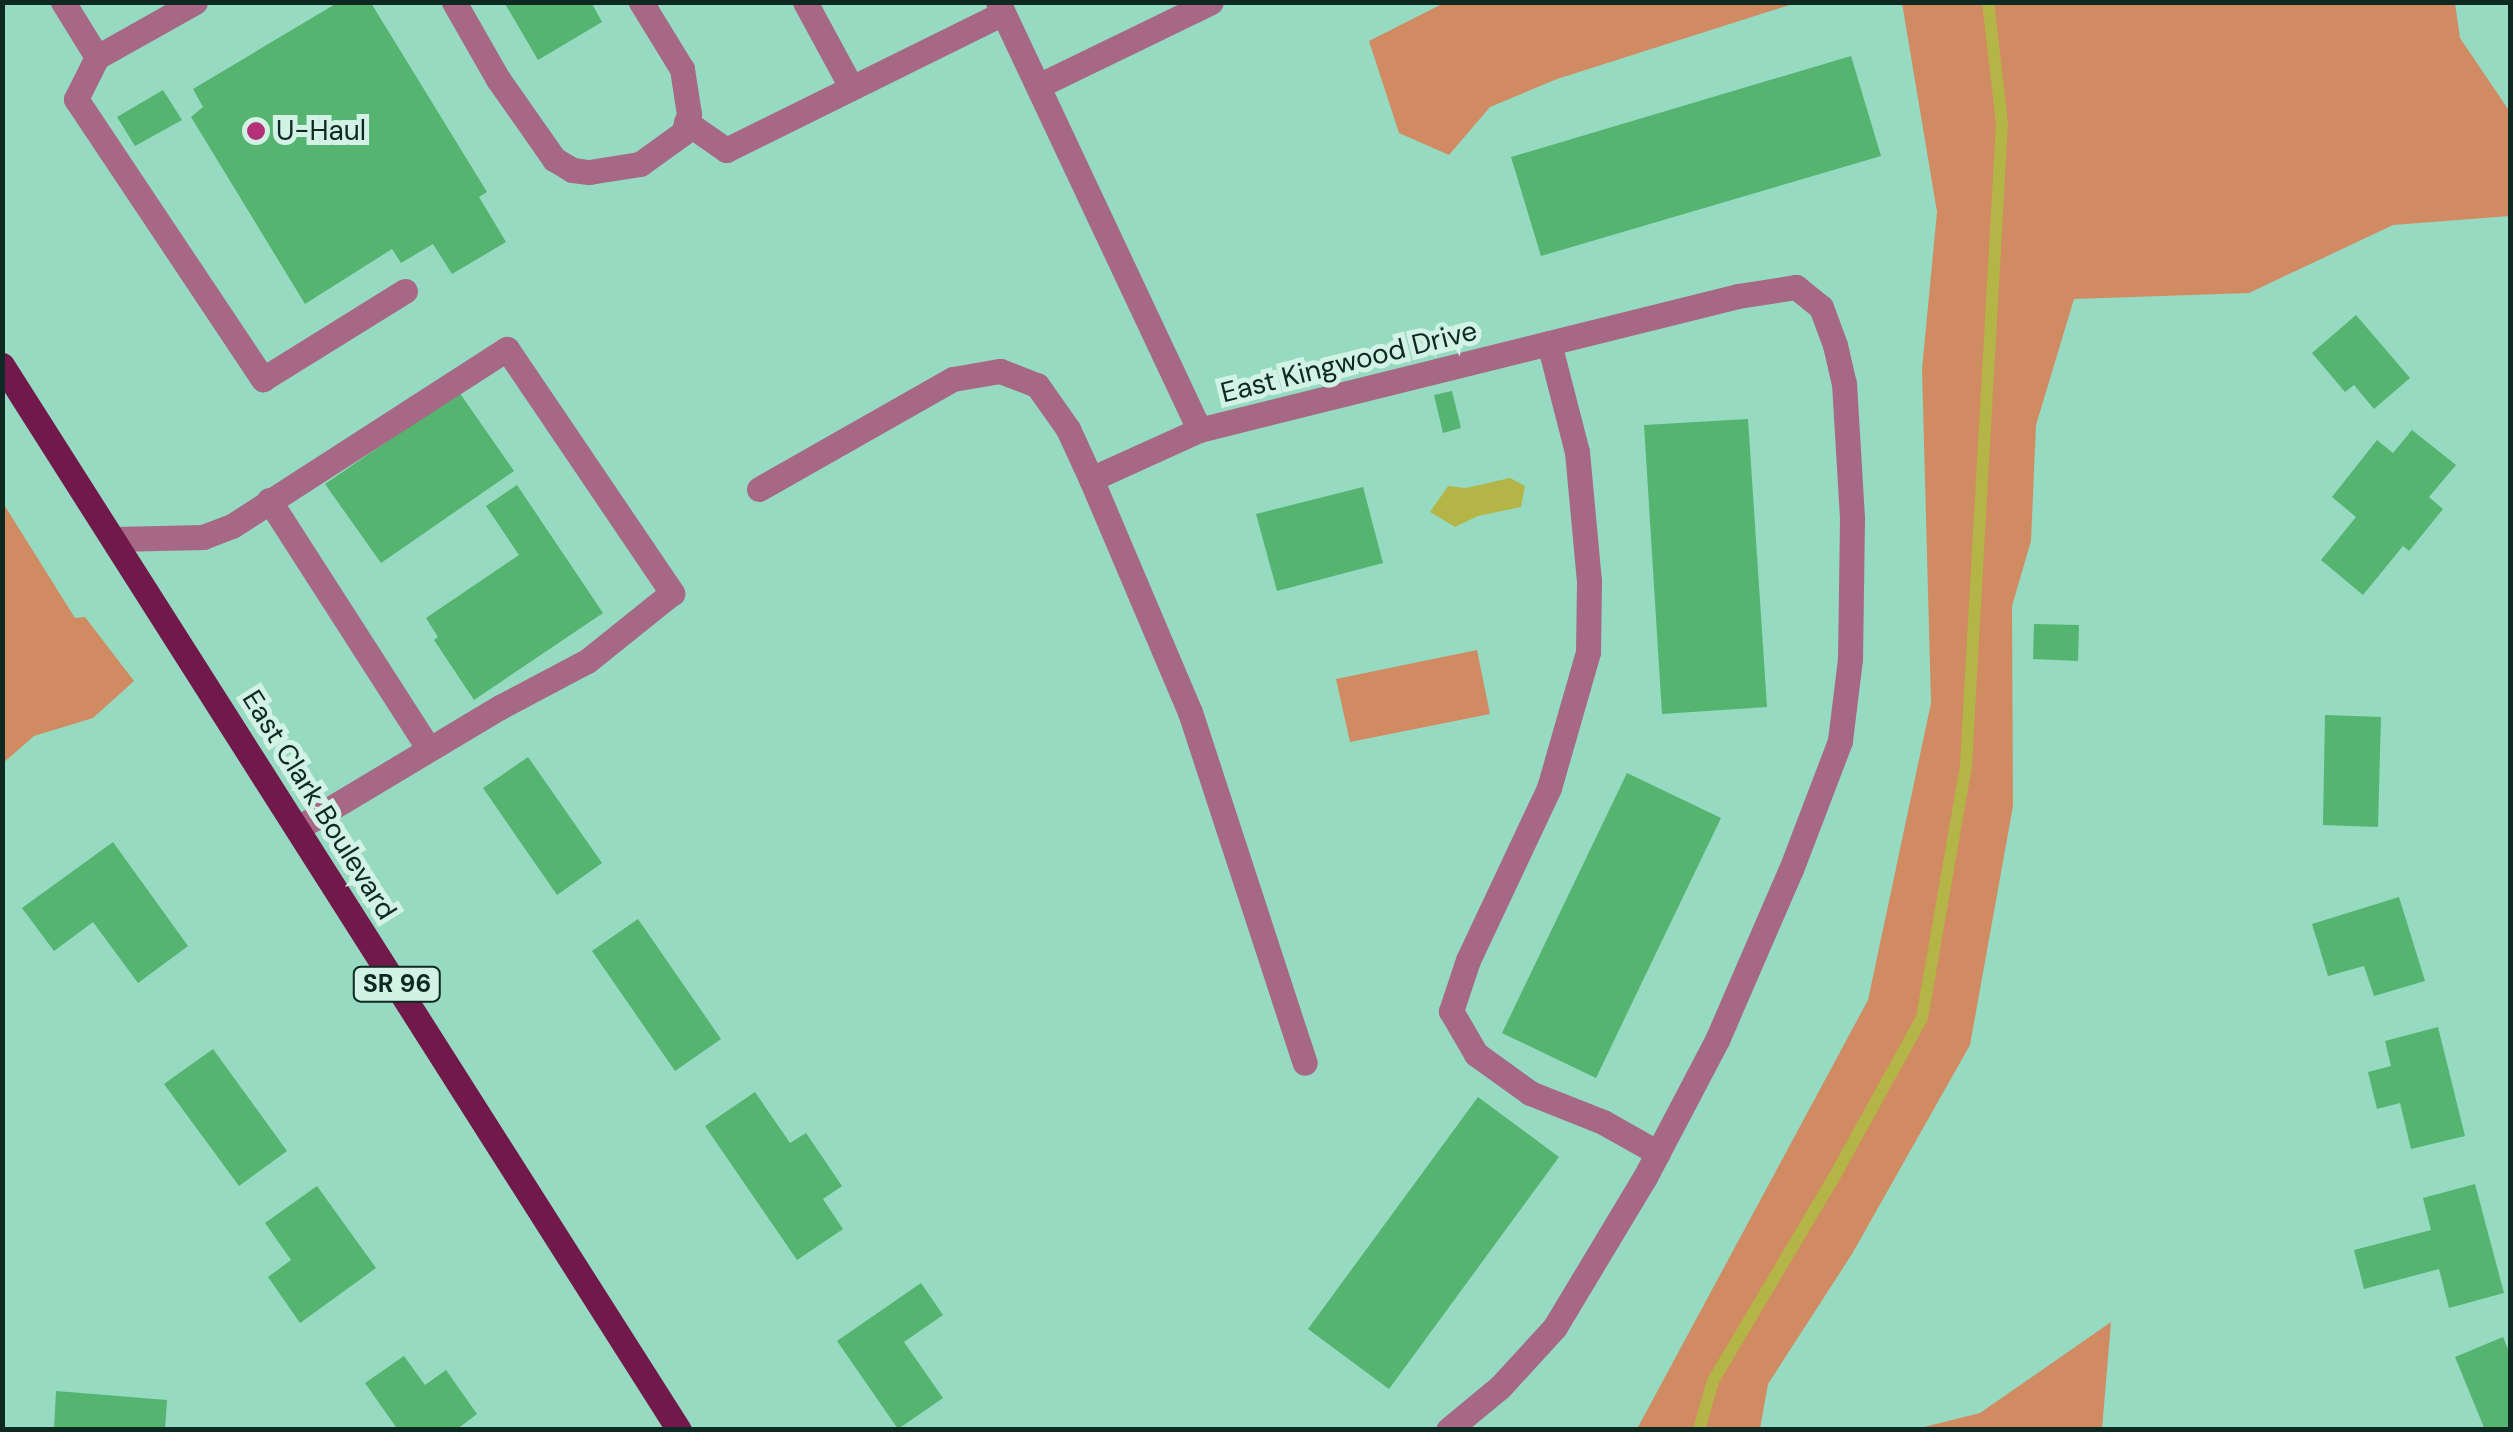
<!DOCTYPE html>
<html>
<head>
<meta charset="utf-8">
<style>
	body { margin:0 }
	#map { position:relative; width:2513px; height:1432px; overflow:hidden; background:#96dac2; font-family:"DM Sans",sans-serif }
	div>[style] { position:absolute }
	.green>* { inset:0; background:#d18b62 }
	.water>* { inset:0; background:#b3b646 }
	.stream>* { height:12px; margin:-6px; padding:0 6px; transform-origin:6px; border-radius:6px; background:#b3b646 }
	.building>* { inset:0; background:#55b470 }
	.minor>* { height:25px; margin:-12.5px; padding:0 12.5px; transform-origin:12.5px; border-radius:12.5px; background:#a76885 }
	.major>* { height:25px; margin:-12.5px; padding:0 12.5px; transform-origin:12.5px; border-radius:12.5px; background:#72194b }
	.dots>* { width:28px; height:28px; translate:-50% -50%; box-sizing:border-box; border:5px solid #d2f2e6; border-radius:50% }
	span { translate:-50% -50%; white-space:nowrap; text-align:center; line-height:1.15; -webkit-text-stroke:10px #d2f2e6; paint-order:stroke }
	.shield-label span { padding:2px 8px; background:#d2f2e6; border:2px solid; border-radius:8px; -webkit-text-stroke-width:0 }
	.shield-label { font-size:25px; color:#0d2921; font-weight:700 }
	.poi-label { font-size:28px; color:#0d2921 }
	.left { translate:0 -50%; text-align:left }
	.street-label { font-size:28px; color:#0d2921 }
	.frame { position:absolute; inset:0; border:5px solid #0d2921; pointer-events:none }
</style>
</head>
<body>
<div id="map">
	<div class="green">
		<i style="clip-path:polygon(1446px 2px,1796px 2px,1796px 3px,1557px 79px,1490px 107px,1449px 155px,1399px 133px,1369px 41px)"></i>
		<i style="clip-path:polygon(1902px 3px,2455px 3px,2460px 38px,2510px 112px,2510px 216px,2393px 225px,2249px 293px,2074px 299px,2036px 425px,2031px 541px,2012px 606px,2013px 806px,1970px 1045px,1852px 1254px,1768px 1384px,1760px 1429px,1637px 1429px,1868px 1000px,1931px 703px,1922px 369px,1937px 212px)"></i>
		<i style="clip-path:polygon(3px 503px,75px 618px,85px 617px,134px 681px,93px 718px,34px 736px,3px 763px)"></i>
		<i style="clip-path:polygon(1477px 650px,1490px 714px,1350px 742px,1336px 679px)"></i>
		<i style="clip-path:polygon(2111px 1322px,2102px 1429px,1916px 1429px,1980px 1413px)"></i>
	</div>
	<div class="water">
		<i style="clip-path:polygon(1510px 478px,1525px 486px,1521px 507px,1478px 516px,1455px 527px,1430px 512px,1448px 486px,1466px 488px)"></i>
	</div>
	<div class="stream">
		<i style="left:1699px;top:1430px;width:51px;rotate:-74.1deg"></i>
		<i style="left:1713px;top:1381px;width:235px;rotate:-59.3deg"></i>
		<i style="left:1833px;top:1179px;width:184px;rotate:-61.1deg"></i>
		<i style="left:1922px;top:1018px;width:257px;rotate:-80.1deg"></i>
		<i style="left:1966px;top:765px;width:642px;rotate:-86.79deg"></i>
		<i style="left:2002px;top:124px;width:123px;rotate:-96.5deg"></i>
	</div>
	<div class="building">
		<i style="clip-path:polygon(504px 2px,591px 2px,602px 22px,538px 60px)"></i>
		<i style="clip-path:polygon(337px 3px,371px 3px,487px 192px,479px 197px,506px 242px,452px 274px,433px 244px,401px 263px,392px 249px,305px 304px,191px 117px,203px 107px,193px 89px)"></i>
		<i style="clip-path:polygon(1851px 56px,1881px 156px,1541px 256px,1511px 157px)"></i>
		<i style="clip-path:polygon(163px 90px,182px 120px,135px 146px,117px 117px)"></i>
		<i style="clip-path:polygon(2356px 315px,2410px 378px,2374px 409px,2354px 385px,2345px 392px,2312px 353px)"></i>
		<i style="clip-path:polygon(1452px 391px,1461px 428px,1443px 433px,1434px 395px)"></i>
		<i style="clip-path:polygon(459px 392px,514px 471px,381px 563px,325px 484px)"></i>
		<i style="clip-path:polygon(1748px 419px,1767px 707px,1662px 714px,1644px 425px)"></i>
		<i style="clip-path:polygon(2412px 430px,2456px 465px,2429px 497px,2443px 509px,2409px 551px,2403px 546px,2363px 595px,2321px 560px,2356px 517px,2332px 497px,2377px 440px,2393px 453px)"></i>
		<i style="clip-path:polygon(517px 485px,603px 613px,474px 700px,434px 640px,438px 637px,426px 618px,519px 555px,486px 506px)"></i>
		<i style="clip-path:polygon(1363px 487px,1383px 563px,1277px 591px,1256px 514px)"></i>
		<i style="clip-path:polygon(2034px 624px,2079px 625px,2078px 661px,2033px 659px)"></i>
		<i style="clip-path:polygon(2325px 715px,2381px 717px,2378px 827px,2323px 825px)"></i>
		<i style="clip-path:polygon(528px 757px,602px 863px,557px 895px,483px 788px)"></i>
		<i style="clip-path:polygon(1627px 773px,1721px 818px,1596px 1078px,1502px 1033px)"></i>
		<i style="clip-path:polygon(113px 842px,188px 946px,138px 983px,93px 922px,54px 951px,22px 908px)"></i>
		<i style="clip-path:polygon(2399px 897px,2425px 981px,2374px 996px,2364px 966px,2328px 976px,2312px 924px)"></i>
		<i style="clip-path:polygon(638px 919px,721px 1039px,675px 1071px,592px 951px)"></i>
		<i style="clip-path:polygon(2438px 1027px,2465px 1136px,2411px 1149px,2400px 1103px,2377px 1109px,2368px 1072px,2391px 1066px,2385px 1041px)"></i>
		<i style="clip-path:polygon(213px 1049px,287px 1151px,239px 1186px,164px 1084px)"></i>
		<i style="clip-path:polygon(755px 1092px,790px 1143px,806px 1133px,842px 1186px,823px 1199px,843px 1229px,797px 1260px,705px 1126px)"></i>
		<i style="clip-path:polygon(1478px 1097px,1559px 1157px,1389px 1389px,1308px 1329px)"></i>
		<i style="clip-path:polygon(2475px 1184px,2504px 1293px,2449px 1308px,2439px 1269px,2364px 1289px,2354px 1250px,2431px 1230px,2423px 1198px)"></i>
		<i style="clip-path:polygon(317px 1186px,376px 1268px,300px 1323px,268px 1277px,291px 1260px,265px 1223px)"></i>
		<i style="clip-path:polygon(921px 1283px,943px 1315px,904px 1342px,943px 1398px,898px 1429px,837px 1341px)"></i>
		<i style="clip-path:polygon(2503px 1337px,2510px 1354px,2510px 1430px,2485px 1430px,2455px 1357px)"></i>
		<i style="clip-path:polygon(404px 1356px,425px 1385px,446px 1370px,477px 1414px,456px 1430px,398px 1430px,365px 1383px)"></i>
		<i style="clip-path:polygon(56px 1391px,167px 1400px,165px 1430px,54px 1430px)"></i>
	</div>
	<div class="minor">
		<i style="left:63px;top:2px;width:65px;rotate:58.3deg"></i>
		<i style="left:195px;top:2px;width:112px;rotate:150.7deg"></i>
		<i style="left:97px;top:57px;width:47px;rotate:116.6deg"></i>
		<i style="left:76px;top:99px;width:337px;rotate:56.3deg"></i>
		<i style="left:263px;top:379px;width:167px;rotate:-31.8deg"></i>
		<i style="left:454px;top:2px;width:89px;rotate:60.3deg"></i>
		<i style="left:498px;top:79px;width:98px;rotate:55deg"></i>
		<i style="left:554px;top:159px;width:21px;rotate:31deg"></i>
		<i style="left:572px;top:170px;width:17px;rotate:7deg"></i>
		<i style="left:589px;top:172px;width:52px;rotate:-8.9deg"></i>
		<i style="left:640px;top:164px;width:53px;rotate:-35.8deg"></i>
		<i style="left:683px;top:133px;width:20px;rotate:-72deg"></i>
		<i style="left:689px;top:114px;width:46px;rotate:-98.8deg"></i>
		<i style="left:682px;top:69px;width:79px;rotate:-121.5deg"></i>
		<i style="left:805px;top:2px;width:94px;rotate:61.5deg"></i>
		<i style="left:998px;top:2px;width:473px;rotate:64.8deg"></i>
		<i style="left:1199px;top:430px;width:555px;rotate:-13.96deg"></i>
		<i style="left:1738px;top:296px;width:59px;rotate:-8.8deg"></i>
		<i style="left:1796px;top:287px;width:32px;rotate:39deg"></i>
		<i style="left:1821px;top:307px;width:40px;rotate:69.8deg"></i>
		<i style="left:1835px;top:345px;width:39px;rotate:77deg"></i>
		<i style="left:1844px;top:383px;width:135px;rotate:86.6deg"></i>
		<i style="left:1852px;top:518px;width:141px;rotate:90.8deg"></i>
		<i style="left:1850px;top:659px;width:83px;rotate:97deg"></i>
		<i style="left:1840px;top:741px;width:137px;rotate:110.9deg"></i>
		<i style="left:1791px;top:869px;width:186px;rotate:113.4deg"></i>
		<i style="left:1717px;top:1040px;width:155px;rotate:117.7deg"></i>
		<i style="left:1645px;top:1177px;width:175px;rotate:121deg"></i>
		<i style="left:1555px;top:1327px;width:81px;rotate:132.5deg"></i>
		<i style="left:1500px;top:1387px;width:67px;rotate:140.4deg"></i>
		<i style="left:1038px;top:86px;width:192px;rotate:-25.9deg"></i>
		<i style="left:686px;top:122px;width:49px;rotate:35deg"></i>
		<i style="left:726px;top:150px;width:309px;rotate:-26.3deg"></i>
		<i style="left:1549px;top:343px;width:113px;rotate:75.6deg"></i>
		<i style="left:1577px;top:452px;width:130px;rotate:84.7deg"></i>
		<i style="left:1589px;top:581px;width:71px;rotate:90.8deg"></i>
		<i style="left:1588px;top:652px;width:141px;rotate:106deg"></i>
		<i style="left:1549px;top:788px;width:190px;rotate:115.2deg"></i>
		<i style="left:1468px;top:960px;width:54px;rotate:108.4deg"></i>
		<i style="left:1451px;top:1011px;width:50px;rotate:59.8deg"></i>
		<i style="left:1476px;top:1054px;width:67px;rotate:35.8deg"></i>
		<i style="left:1530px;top:1093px;width:79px;rotate:21.7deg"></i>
		<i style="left:1603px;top:1122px;width:63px;rotate:29.4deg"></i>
		<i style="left:1091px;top:479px;width:253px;rotate:67deg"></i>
		<i style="left:1190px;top:712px;width:369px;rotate:71.9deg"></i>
		<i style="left:759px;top:489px;width:223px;rotate:-29.6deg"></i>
		<i style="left:953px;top:379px;width:48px;rotate:-9.7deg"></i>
		<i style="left:1000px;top:371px;width:40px;rotate:21deg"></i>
		<i style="left:1037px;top:385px;width:54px;rotate:54.8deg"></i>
		<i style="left:1068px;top:429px;width:55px;rotate:65.3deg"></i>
		<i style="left:1091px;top:479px;width:119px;rotate:-24.4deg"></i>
		<i style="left:269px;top:500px;width:296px;rotate:57.3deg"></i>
		<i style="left:115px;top:539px;width:88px;rotate:-1.3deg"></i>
		<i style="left:203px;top:537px;width:31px;rotate:-21deg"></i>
		<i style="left:232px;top:526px;width:327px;rotate:-32.8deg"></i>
		<i style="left:507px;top:349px;width:295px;rotate:55.9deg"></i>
		<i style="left:672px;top:593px;width:109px;rotate:141.3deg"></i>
		<i style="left:587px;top:661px;width:98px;rotate:152.1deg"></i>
		<i style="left:500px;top:707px;width:235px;rotate:149.1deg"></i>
	</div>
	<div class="major">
		<i style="left:2px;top:365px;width:1262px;rotate:57.56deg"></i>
	</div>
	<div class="dots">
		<i style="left:256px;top:131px;background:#b4317a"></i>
	</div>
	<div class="shield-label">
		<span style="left:397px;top:984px">SR 96</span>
	</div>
	<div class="poi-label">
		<span class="left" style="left:276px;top:131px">U-Haul</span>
	</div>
	<div class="street-label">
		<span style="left:1349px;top:362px;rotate:-14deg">East Kingwood Drive</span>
		<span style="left:319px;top:805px;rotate:58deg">East Clark Boulevard</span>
	</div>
	<div class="frame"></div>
</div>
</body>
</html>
